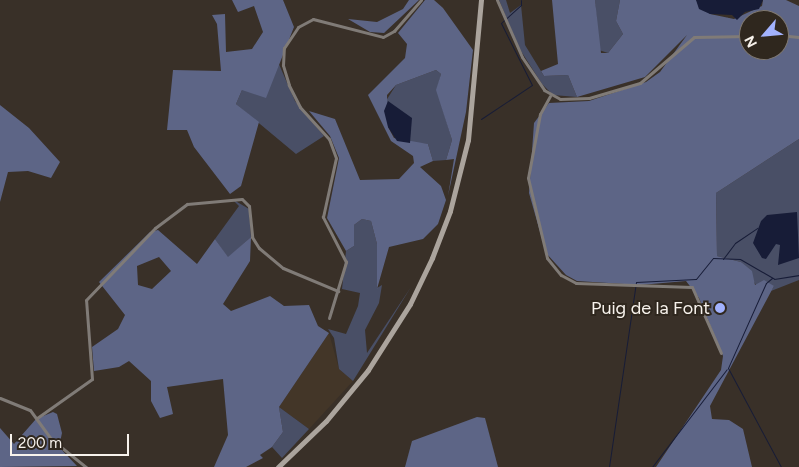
<!DOCTYPE html>
<html>
<head>
<meta charset="utf-8">
<style>
	body { margin:0 }
	#map { position:relative; width:799px; height:467px; overflow:hidden; background:#393028; font-family:Figtree,sans-serif }
	div>[style] { position:absolute }
	.built>* { inset:0; background:#433628 }
	.green>* { inset:0; background:#494f66 }
	.forest>* { inset:0; background:#5d6586 }
	.water>* { inset:0; background:#171c37 }
	.stream>* { height:1px; margin:-0.5px; padding:0 0.5px; transform-origin:0.5px; border-radius:0.5px; background:#171c37 }
	.minor>* { height:3px; margin:-1.5px; padding:0 1.5px; transform-origin:1.5px; border-radius:1.5px; background:#807b77 }
	.secondary>* { height:5px; margin:-2.5px; padding:0 2.5px; transform-origin:2.5px; border-radius:2.5px; background:#aba49d }
	.dots>* { width:14px; height:14px; translate:-50% -50%; box-sizing:border-box; border:2px solid #2f271e; border-radius:50% }
	span { translate:-50% -50%; white-space:nowrap; text-align:center; line-height:1.15; -webkit-text-stroke:4px #2f271e; paint-order:stroke }
	.poi-label { font-size:18px; color:#f7f2ec }
	.right { translate:-100% -50%; text-align:right }
	.north { position:absolute; left:739px; top:10px; width:50px; height:50px; box-sizing:border-box; background:#2f271e; border:1px solid #7f7870; border-radius:50%; rotate:243deg; font-size:14px; font-weight:700; line-height:20px; text-align:center; color:#f7f2ec }
	.north::after { content:''; display:block; margin:auto; width:18px; height:22px; background:#a2b2fd; clip-path:polygon(50% 0,100% 100%,50% 72%,0 100%) }
	.scale { position:absolute; left:10px; top:434px; width:119px; height:22px; box-sizing:border-box; border:2px solid #f7f2ec; border-top:0; padding-left:6px; font-size:15px; line-height:18px; white-space:nowrap; color:#f7f2ec; -webkit-text-stroke:4px #2f271e; paint-order:stroke }
</style>
</head>
<body>
<div id="map">
	<div class="built">
		<i style="clip-path:polygon(329px 333px,339px 369px,353px 381px,309px 429px,279px 407px)"></i>
	</div>
	<div class="green">
		<i style="clip-path:polygon(499px 0,506px 0,510px 13px,521px 5px,525px 45px,544px 76px,568px 75px,577px 97px,553px 95px,542px 84px,519px 48px)"></i>
		<i style="clip-path:polygon(595px 0,620px 0,616px 21px,623px 34px,608px 53px,599px 50px)"></i>
		<i style="clip-path:polygon(278px 62px,295px 101px,324px 136px,296px 154px,236px 104px,242px 90px,267px 86px)"></i>
		<i style="clip-path:polygon(436px 70px,441px 74px,437px 90px,452px 140px,446px 160px,433px 161px,428px 144px,410px 143px,384px 104px,396px 85px)"></i>
		<i style="clip-path:polygon(799px 139px,799px 280px,771px 291px,774px 286px,756px 285px,741px 262px,717px 256px,716px 193px)"></i>
		<i style="clip-path:polygon(232px 199px,249px 209px,251px 237px,228px 258px,215px 239px,239px 206px)"></i>
		<i style="clip-path:polygon(362px 219px,371px 221px,377px 244px,377px 288px,382px 285px,379px 303px,365px 330px,367px 353px,411px 287px,353px 381px,339px 369px,334px 338px,328px 329px,346px 334px,358px 306px,360px 293px,342px 289px,346px 251px,354px 246px,354px 225px)"></i>
		<i style="clip-path:polygon(279px 407px,309px 429px,282px 458px,272px 447px,283px 432px)"></i>
	</div>
	<div class="forest">
		<i style="clip-path:polygon(232px 0,283px 0,294px 27px,266px 98px,242px 90px,236px 104px,259px 122px,241px 186px,230px 194px,194px 147px,187px 130px,167px 130px,173px 70px,221px 71px,217px 24px,212px 15px,225px 14px,226px 52px,252px 49px,263px 32px,254px 6px,238px 12px)"></i>
		<i style="clip-path:polygon(409px 0,419px 0,384px 33px,370px 32px,348px 19px,377px 22px,403px 9px)"></i>
		<i style="clip-path:polygon(425px 0,434px 0,443px 8px,473px 50px,466px 112px,448px 196px,454px 159px,446px 160px,452px 140px,436px 90px,441px 74px,436px 70px,396px 85px,387px 95px,388px 127px,394px 138px,428px 144px,433px 161px,420px 167px,441px 186px,446px 200px,438px 224px,423px 239px,389px 247px,377px 289px,377px 244px,371px 221px,362px 219px,354px 225px,354px 246px,346px 251px,327px 218px,339px 158px,330px 136px,309px 111px,335px 119px,360px 180px,399px 179px,414px 163px,413px 156px,391px 141px,368px 95px,405px 58px,407px 44px,398px 33px)"></i>
		<i style="clip-path:polygon(evenodd,552px 0,595px 0,601px 53px,608px 53px,623px 34px,616px 21px,620px 0,696px 0,710px 14px,734px 19px,762px 6px,763px 0,786px 0,799px 6px,799px 139px,716px 193px,717px 256px,741px 262px,752px 271px,755px 285px,764px 280px,774px 286px,710px 406px,712px 419px,729px 420px,743px 429px,752px 467px,656px 467px,721px 370px,723px 356px,699px 298px,686px 281px,640px 285px,577px 281px,566px 275px,546px 253px,529px 193px,534px 123px,549px 103px,589px 101px,646px 82px,660px 72px,687px 35px,645px 77px,577px 97px,568px 75px,544px 76px,541px 71px,558px 64px,552px 0,749px 20px,779px 20px,779px 50px,749px 50px,749px 20px)"></i>
		<i style="clip-path:polygon(0 105px,29px 128px,60px 162px,51px 178px,28px 171px,8px 172px,0 202px)"></i>
		<i style="clip-path:polygon(evenodd,158px 230px,197px 264px,215px 239px,228px 257px,251px 237px,250px 261px,223px 304px,231px 311px,270px 296px,284px 306px,309px 305px,318px 326px,329px 333px,279px 407px,283px 432px,272px 447px,260px 455px,263px 458px,246px 467px,214px 467px,228px 435px,223px 379px,167px 387px,173px 414px,160px 418px,151px 401px,151px 381px,129px 361px,119px 367px,94px 371px,92px 347px,118px 329px,125px 315px,99px 282px,150px 232px,158px 230px,159px 257px,171px 271px,152px 289px,138px 285px,137px 266px,159px 257px)"></i>
		<i style="clip-path:polygon(53px 412px,57px 414px,62px 433px,59px 447px,77px 466px,0 467px,0 428px,14px 444px,36px 419px)"></i>
		<i style="clip-path:polygon(477px 417px,485px 418px,498px 467px,405px 467px,412px 441px)"></i>
	</div>
	<div class="water">
		<i style="clip-path:polygon(696px 0,763px 0,759px 9px,745px 12px,737px 20px,732px 15px,710px 14px,699px 9px)"></i>
		<i style="clip-path:polygon(388px 101px,412px 118px,410px 143px,397px 141px,388px 127px,384px 111px)"></i>
		<i style="clip-path:polygon(797px 212px,799px 258px,778px 265px,780px 245px,776px 244px,766px 259px,762px 258px,753px 243px,761px 221px,767px 215px)"></i>
	</div>
	<div class="stream">
		<i style="left:481px;top:119px;width:61px;rotate:-33.7deg"></i>
		<i style="left:532px;top:85px;width:69px;rotate:-116.6deg"></i>
		<i style="left:501px;top:23px;width:27px;rotate:-42deg"></i>
		<i style="left:521px;top:5px;width:5px;rotate:-90deg"></i>
		<i style="left:723px;top:259px;width:20px;rotate:-53deg"></i>
		<i style="left:735px;top:243px;width:27px;rotate:-34deg"></i>
		<i style="left:772px;top:278px;width:8px;rotate:140deg"></i>
		<i style="left:766px;top:283px;width:93px;rotate:114.1deg"></i>
		<i style="left:728px;top:368px;width:112px;rotate:61.8deg"></i>
		<i style="left:609px;top:467px;width:187px;rotate:-81.7deg"></i>
		<i style="left:636px;top:282px;width:60px;rotate:-2.9deg"></i>
		<i style="left:696px;top:279px;width:27px;rotate:-51deg"></i>
		<i style="left:713px;top:258px;width:27px;rotate:2deg"></i>
		<i style="left:740px;top:259px;width:39px;rotate:30deg"></i>
		<i style="left:774px;top:279px;width:25px;rotate:-9deg"></i>
		<i style="left:652px;top:467px;width:123px;rotate:-52.6deg"></i>
	</div>
	<div class="minor">
		<i style="left:497px;top:0;width:62px;rotate:66.3deg"></i>
		<i style="left:522px;top:57px;width:40px;rotate:56deg"></i>
		<i style="left:544px;top:90px;width:18px;rotate:29deg"></i>
		<i style="left:560px;top:99px;width:29px;rotate:-2deg"></i>
		<i style="left:589px;top:98px;width:53px;rotate:-16.4deg"></i>
		<i style="left:640px;top:83px;width:71px;rotate:-40.4deg"></i>
		<i style="left:694px;top:37px;width:55px;rotate:-1deg"></i>
		<i style="left:779px;top:35px;width:20px;rotate:6deg"></i>
		<i style="left:550px;top:96px;width:21px;rotate:119deg"></i>
		<i style="left:540px;top:114px;width:65px;rotate:100.6deg"></i>
		<i style="left:528px;top:178px;width:82px;rotate:76.6deg"></i>
		<i style="left:547px;top:258px;width:22px;rotate:51deg"></i>
		<i style="left:561px;top:275px;width:17px;rotate:28deg"></i>
		<i style="left:576px;top:283px;width:116px;rotate:2deg"></i>
		<i style="left:692px;top:287px;width:72px;rotate:66.3deg"></i>
		<i style="left:329px;top:318px;width:59px;rotate:-73.1deg"></i>
		<i style="left:346px;top:262px;width:51px;rotate:-117.1deg"></i>
		<i style="left:323px;top:217px;width:60px;rotate:-77.6deg"></i>
		<i style="left:336px;top:158px;width:20px;rotate:-110deg"></i>
		<i style="left:329px;top:139px;width:43px;rotate:-132.2deg"></i>
		<i style="left:300px;top:107px;width:25px;rotate:-117deg"></i>
		<i style="left:289px;top:85px;width:21px;rotate:-107deg"></i>
		<i style="left:283px;top:65px;width:17px;rotate:-87deg"></i>
		<i style="left:284px;top:48px;width:25px;rotate:-56deg"></i>
		<i style="left:298px;top:27px;width:17px;rotate:-28deg"></i>
		<i style="left:313px;top:19px;width:72px;rotate:14.4deg"></i>
		<i style="left:383px;top:37px;width:13px;rotate:-29deg"></i>
		<i style="left:394px;top:31px;width:41px;rotate:-48.9deg"></i>
		<i style="left:0;top:398px;width:32px;rotate:22deg"></i>
		<i style="left:30px;top:410px;width:36px;rotate:54deg"></i>
		<i style="left:51px;top:439px;width:45px;rotate:38.7deg"></i>
		<i style="left:37px;top:418px;width:67px;rotate:-35.3deg"></i>
		<i style="left:92px;top:379px;width:79px;rotate:-94.3deg"></i>
		<i style="left:86px;top:300px;width:100px;rotate:-46.2deg"></i>
		<i style="left:155px;top:228px;width:40px;rotate:-37deg"></i>
		<i style="left:187px;top:204px;width:55px;rotate:-5.2deg"></i>
		<i style="left:242px;top:199px;width:10px;rotate:45deg"></i>
		<i style="left:249px;top:206px;width:31px;rotate:84deg"></i>
		<i style="left:252px;top:237px;width:13px;rotate:58deg"></i>
		<i style="left:259px;top:248px;width:31px;rotate:40deg"></i>
		<i style="left:283px;top:268px;width:60px;rotate:22.7deg"></i>
	</div>
	<div class="secondary">
		<i style="left:278px;top:467px;width:66px;rotate:-43.8deg"></i>
		<i style="left:326px;top:421px;width:66px;rotate:-50.5deg"></i>
		<i style="left:368px;top:370px;width:78px;rotate:-57.5deg"></i>
		<i style="left:410px;top:304px;width:51px;rotate:-64.4deg"></i>
		<i style="left:432px;top:258px;width:50px;rotate:-69deg"></i>
		<i style="left:450px;top:211px;width:73px;rotate:-75.8deg"></i>
		<i style="left:468px;top:140px;width:141px;rotate:-84.7deg"></i>
	</div>
	<div class="dots">
		<i style="left:720px;top:308px;background:#a2b2fd"></i>
	</div>
	<div class="poi-label">
		<span class="right" style="left:710px;top:308px">Puig de la Font</span>
	</div>
	<div class="north">N</div>
	<div class="scale">200 m</div>
</div>
</body>
</html>
